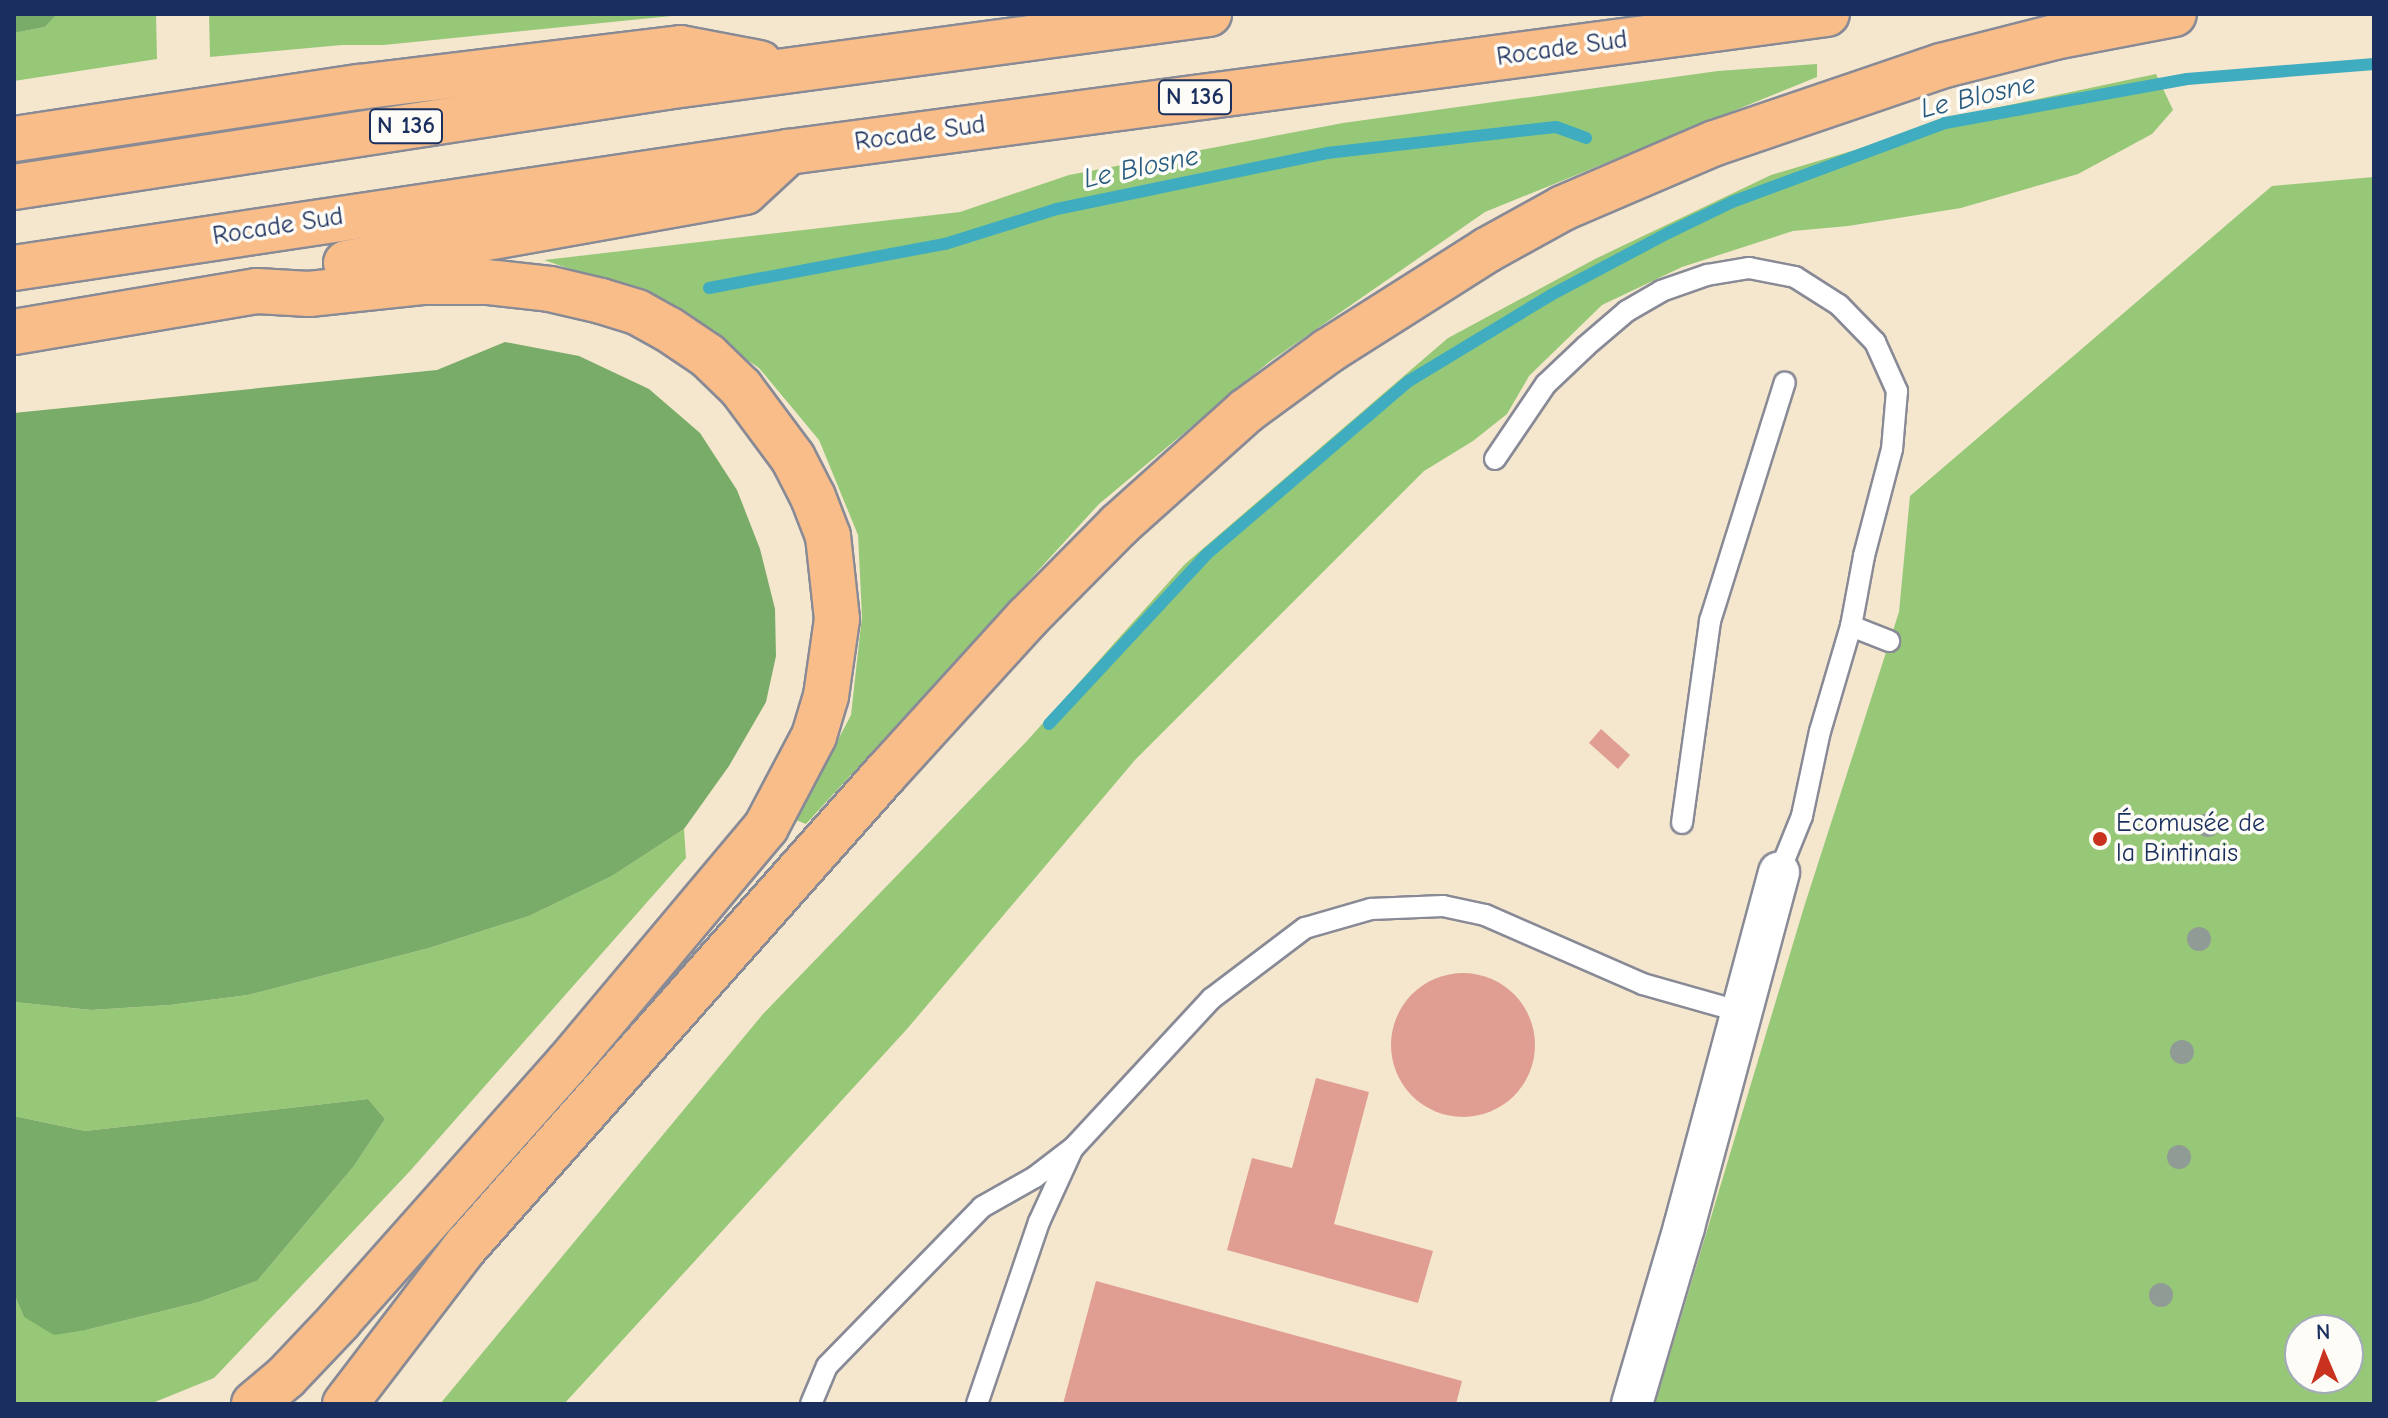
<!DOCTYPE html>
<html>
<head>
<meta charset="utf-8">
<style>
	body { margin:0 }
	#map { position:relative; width:2388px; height:1418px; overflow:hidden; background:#f5e6ce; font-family:"Comic Neue",sans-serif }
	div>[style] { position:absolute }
	.green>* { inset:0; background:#97c878 }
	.forest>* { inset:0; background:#79ac68 }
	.stream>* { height:12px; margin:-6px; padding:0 6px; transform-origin:6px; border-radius:6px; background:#40acbf }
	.building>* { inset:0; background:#e09e92 }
	.round { border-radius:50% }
	.roads { filter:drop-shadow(2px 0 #888a96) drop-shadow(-2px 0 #888a96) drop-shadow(0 2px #888a96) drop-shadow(0 -2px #888a96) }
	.lane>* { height:20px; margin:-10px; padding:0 10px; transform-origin:10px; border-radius:10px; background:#fff }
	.street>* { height:40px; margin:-20px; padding:0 20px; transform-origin:20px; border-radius:20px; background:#fff }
	.highway>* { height:44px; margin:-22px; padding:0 22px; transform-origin:22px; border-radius:22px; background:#f8bd89 }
	.trees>* { width:24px; height:24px; margin:-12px; border-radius:50%; background:#919b95 }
	.dots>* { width:22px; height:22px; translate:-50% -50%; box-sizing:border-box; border:4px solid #fdfcf7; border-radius:50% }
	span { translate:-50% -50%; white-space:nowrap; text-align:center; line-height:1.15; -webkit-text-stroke:7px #fdfcf7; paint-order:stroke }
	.shield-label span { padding:2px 6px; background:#fdfcf7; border:2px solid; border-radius:6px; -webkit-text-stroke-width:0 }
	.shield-label { font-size:24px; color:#1b2f5e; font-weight:700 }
	.street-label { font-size:26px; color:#1b2f5e }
	.poi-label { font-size:26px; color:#1b2f5e }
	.left { translate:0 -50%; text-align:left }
	.water-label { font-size:28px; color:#285b80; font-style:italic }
	.frame { position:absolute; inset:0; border:16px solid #1b2f5e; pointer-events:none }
	.north { position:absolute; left:2284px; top:1314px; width:80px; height:80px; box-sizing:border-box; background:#fdfcf7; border:2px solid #a3aaba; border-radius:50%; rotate:358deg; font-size:22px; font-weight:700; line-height:32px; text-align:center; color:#1b2f5e }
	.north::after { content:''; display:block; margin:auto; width:28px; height:36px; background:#c8321e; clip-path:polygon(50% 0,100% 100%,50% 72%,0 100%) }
</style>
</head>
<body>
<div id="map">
	<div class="green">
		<i style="clip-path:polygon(57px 14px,156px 14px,157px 59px,14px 81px,14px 33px,45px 27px)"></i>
		<i style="clip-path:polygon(209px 14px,691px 14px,384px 45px,342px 45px,210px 57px)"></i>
		<i style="clip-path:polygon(1817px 64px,1817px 77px,1485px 212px,1269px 362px,1099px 504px,806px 824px,796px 820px,851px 715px,862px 616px,858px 535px,819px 440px,759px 368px,660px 300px,544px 260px,960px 212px,1069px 175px,1343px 123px,1718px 71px)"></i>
		<i style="clip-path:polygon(2156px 74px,2173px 110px,2152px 134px,2078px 174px,1961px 208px,1848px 226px,1793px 231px,1682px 267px,1602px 305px,1529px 376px,1507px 414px,1473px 441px,1424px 471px,1135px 760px,907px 1029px,564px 1404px,440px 1404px,763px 1014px,1026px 742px,1185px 564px,1448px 338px,1595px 259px,1771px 175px,1995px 108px)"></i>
		<i style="clip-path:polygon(evenodd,2374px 177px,2374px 1404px,1655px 1404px,1804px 907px,1899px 612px,1910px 496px,2272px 186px,2374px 177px,2300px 1330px,2348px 1330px,2348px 1378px,2300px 1378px,2300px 1330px)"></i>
		<i style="clip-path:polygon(684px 829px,686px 858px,410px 1171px,214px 1378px,150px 1404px,14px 1404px,14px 1294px,24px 1317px,86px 1330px,199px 1302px,257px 1281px,354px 1166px,385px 1119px,368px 1099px,85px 1131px,14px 1116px,14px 1002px,91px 1010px,170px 1005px,248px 995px,429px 948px,529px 916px,612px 876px)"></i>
	</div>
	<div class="forest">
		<i style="clip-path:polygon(14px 14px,57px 14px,45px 27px,14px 33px)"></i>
		<i style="clip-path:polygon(505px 342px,579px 356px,649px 389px,700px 433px,737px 490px,760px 549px,775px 609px,776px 656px,766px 702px,729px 766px,684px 829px,612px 876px,529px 916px,429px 948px,248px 995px,170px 1005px,91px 1010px,14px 1002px,14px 413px,437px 370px)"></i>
		<i style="clip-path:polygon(368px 1099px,385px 1119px,354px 1166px,257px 1281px,199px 1302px,86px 1330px,54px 1335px,24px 1317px,14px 1294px,14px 1116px,85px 1131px)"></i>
	</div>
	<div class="stream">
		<i style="left:709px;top:288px;width:240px;rotate:-10.6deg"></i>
		<i style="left:945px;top:244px;width:117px;rotate:-17.4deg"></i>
		<i style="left:1057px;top:209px;width:276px;rotate:-11.7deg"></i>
		<i style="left:1327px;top:153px;width:230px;rotate:-6.5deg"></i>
		<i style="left:1556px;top:127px;width:32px;rotate:20deg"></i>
		<i style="left:1049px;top:724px;width:232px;rotate:-47.1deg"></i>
		<i style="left:1207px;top:554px;width:266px;rotate:-40.6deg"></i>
		<i style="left:1409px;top:381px;width:166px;rotate:-31.2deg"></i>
		<i style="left:1551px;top:295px;width:132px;rotate:-27.9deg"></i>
		<i style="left:1668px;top:233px;width:71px;rotate:-25.8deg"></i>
		<i style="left:1732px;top:202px;width:227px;rotate:-20.3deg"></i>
		<i style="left:1945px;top:123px;width:246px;rotate:-10.3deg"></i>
		<i style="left:2187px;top:79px;width:188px;rotate:-4.6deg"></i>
	</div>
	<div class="building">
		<i style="clip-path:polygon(1601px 729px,1630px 755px,1618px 769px,1589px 743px)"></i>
		<i class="round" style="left:1391px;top:973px;width:144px;height:144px"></i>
		<i style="clip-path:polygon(1316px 1078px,1369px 1092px,1334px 1224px,1433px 1251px,1418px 1303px,1227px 1250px,1252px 1158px,1292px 1168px)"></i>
		<i style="clip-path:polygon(1096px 1281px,1462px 1381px,1456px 1404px,1063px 1404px)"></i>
	</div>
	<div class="roads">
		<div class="lane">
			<i style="left:1495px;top:459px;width:91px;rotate:-55.8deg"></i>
			<i style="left:1546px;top:384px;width:55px;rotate:-43.5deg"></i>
			<i style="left:1586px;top:346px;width:54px;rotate:-40.5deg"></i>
			<i style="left:1627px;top:311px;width:39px;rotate:-30deg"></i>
			<i style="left:1661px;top:291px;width:49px;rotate:-19.2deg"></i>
			<i style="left:1707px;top:275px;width:43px;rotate:-9.5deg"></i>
			<i style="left:1749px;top:268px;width:47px;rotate:11.1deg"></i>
			<i style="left:1795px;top:277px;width:52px;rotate:32.5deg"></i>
			<i style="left:1839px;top:305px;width:52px;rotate:45.8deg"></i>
			<i style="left:1875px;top:342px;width:54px;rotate:65.8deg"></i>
			<i style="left:1897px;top:391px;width:58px;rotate:94.9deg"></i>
			<i style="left:1892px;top:449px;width:111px;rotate:104.7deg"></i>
			<i style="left:1864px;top:556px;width:71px;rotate:100.5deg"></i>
			<i style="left:1851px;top:626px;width:109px;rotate:106.4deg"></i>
			<i style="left:1820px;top:731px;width:87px;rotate:102deg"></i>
			<i style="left:1802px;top:816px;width:61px;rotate:112deg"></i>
			<i style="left:1851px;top:626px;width:41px;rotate:21.5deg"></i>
			<i style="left:1682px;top:823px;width:204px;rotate:-82.1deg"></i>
			<i style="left:1710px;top:621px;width:250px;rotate:-72.6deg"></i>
			<i style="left:811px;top:1404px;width:41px;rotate:-67.2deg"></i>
			<i style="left:827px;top:1366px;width:222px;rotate:-45.7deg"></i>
			<i style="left:982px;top:1207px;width:61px;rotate:-29.5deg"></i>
			<i style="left:1035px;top:1177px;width:49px;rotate:-37.6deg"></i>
			<i style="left:1074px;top:1147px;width:202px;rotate:-47.2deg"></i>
			<i style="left:1211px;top:999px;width:118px;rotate:-37.1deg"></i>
			<i style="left:1305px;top:928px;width:69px;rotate:-16.1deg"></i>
			<i style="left:1371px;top:909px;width:72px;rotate:-2.4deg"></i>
			<i style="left:1443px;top:906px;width:43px;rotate:12.1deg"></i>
			<i style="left:1485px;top:915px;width:172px;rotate:23.6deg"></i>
			<i style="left:1643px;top:984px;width:102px;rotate:15.9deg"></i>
			<i style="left:977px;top:1404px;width:192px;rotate:-71.2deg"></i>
			<i style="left:1039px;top:1222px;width:79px;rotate:-65.4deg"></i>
		</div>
		<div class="street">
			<i style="left:1632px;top:1404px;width:184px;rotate:-73.6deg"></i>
			<i style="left:1684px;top:1227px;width:367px;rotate:-75deg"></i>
		</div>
		<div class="highway">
			<i style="left:14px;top:139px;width:349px;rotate:-8.6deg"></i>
			<i style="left:359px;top:87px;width:324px;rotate:-6.9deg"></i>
			<i style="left:681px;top:48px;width:80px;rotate:10.8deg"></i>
			<i style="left:14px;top:187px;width:660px;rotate:-8.72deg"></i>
			<i style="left:666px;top:87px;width:548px;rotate:-7.66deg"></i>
			<i style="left:346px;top:263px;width:405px;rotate:-10.1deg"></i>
			<i style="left:745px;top:192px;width:59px;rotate:-42.9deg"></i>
			<i style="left:14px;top:268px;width:783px;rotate:-8.52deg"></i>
			<i style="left:788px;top:152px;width:1048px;rotate:-7.57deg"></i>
			<i style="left:14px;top:332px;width:246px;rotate:-9.6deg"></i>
			<i style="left:257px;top:291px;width:52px;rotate:3.3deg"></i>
			<i style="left:309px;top:294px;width:116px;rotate:-6deg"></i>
			<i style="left:424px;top:282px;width:63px"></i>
			<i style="left:487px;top:282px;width:63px;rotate:6.3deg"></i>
			<i style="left:550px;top:289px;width:52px;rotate:13.2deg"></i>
			<i style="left:601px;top:301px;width:38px;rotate:17deg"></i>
			<i style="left:637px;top:312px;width:35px;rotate:29deg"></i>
			<i style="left:668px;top:329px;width:48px;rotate:34deg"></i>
			<i style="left:708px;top:356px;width:46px;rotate:44.1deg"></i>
			<i style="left:741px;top:388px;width:87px;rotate:53.4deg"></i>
			<i style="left:793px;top:458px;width:44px;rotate:62.9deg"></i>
			<i style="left:813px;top:497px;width:42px;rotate:69deg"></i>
			<i style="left:828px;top:536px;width:83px;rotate:83.8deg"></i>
			<i style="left:837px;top:619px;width:78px;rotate:98.1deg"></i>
			<i style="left:826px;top:696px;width:42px;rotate:106.7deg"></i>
			<i style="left:814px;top:736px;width:103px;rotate:117.8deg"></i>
			<i style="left:766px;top:827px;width:309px;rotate:130deg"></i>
			<i style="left:567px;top:1064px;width:342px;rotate:131.6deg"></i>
			<i style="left:340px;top:1320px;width:79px;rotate:133.5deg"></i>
			<i style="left:286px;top:1377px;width:42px;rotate:139.8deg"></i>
			<i style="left:345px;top:1404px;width:199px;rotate:-52.6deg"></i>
			<i style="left:466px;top:1246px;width:633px;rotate:-48.4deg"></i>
			<i style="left:886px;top:773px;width:210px;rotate:-47.7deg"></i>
			<i style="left:1027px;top:618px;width:131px;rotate:-45.3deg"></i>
			<i style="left:1119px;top:525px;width:171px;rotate:-41.9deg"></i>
			<i style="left:1246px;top:411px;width:102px;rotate:-36.2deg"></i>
			<i style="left:1328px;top:351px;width:188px;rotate:-32.4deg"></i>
			<i style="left:1487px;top:250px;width:87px;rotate:-28.9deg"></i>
			<i style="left:1563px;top:208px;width:165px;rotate:-23.2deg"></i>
			<i style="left:1715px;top:143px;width:239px;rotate:-18.8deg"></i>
			<i style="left:1941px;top:66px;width:118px;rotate:-14.3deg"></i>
			<i style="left:2055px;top:37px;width:121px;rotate:-10.9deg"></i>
		</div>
	</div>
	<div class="trees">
		<i style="left:2208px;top:825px"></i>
		<i style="left:2199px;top:939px"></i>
		<i style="left:2182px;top:1052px"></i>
		<i style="left:2179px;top:1157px"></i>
		<i style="left:2161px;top:1295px"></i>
	</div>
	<div class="dots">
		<i style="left:2100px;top:839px;background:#c8321e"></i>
	</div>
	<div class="shield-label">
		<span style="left:1195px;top:97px">N 136</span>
		<span style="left:406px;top:126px">N 136</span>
	</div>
	<div class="street-label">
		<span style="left:1562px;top:49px;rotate:-8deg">Rocade Sud</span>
		<span style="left:920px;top:134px;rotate:-8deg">Rocade Sud</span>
		<span style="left:278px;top:227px;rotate:-9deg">Rocade Sud</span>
	</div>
	<div class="poi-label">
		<span class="left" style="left:2116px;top:839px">Écomusée de<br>la Bintinais</span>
	</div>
	<div class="water-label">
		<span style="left:1978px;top:96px;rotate:-13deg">Le Blosne</span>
		<span style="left:1141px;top:167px;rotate:-12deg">Le Blosne</span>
	</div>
	<div class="frame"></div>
	<div class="north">N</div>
</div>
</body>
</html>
